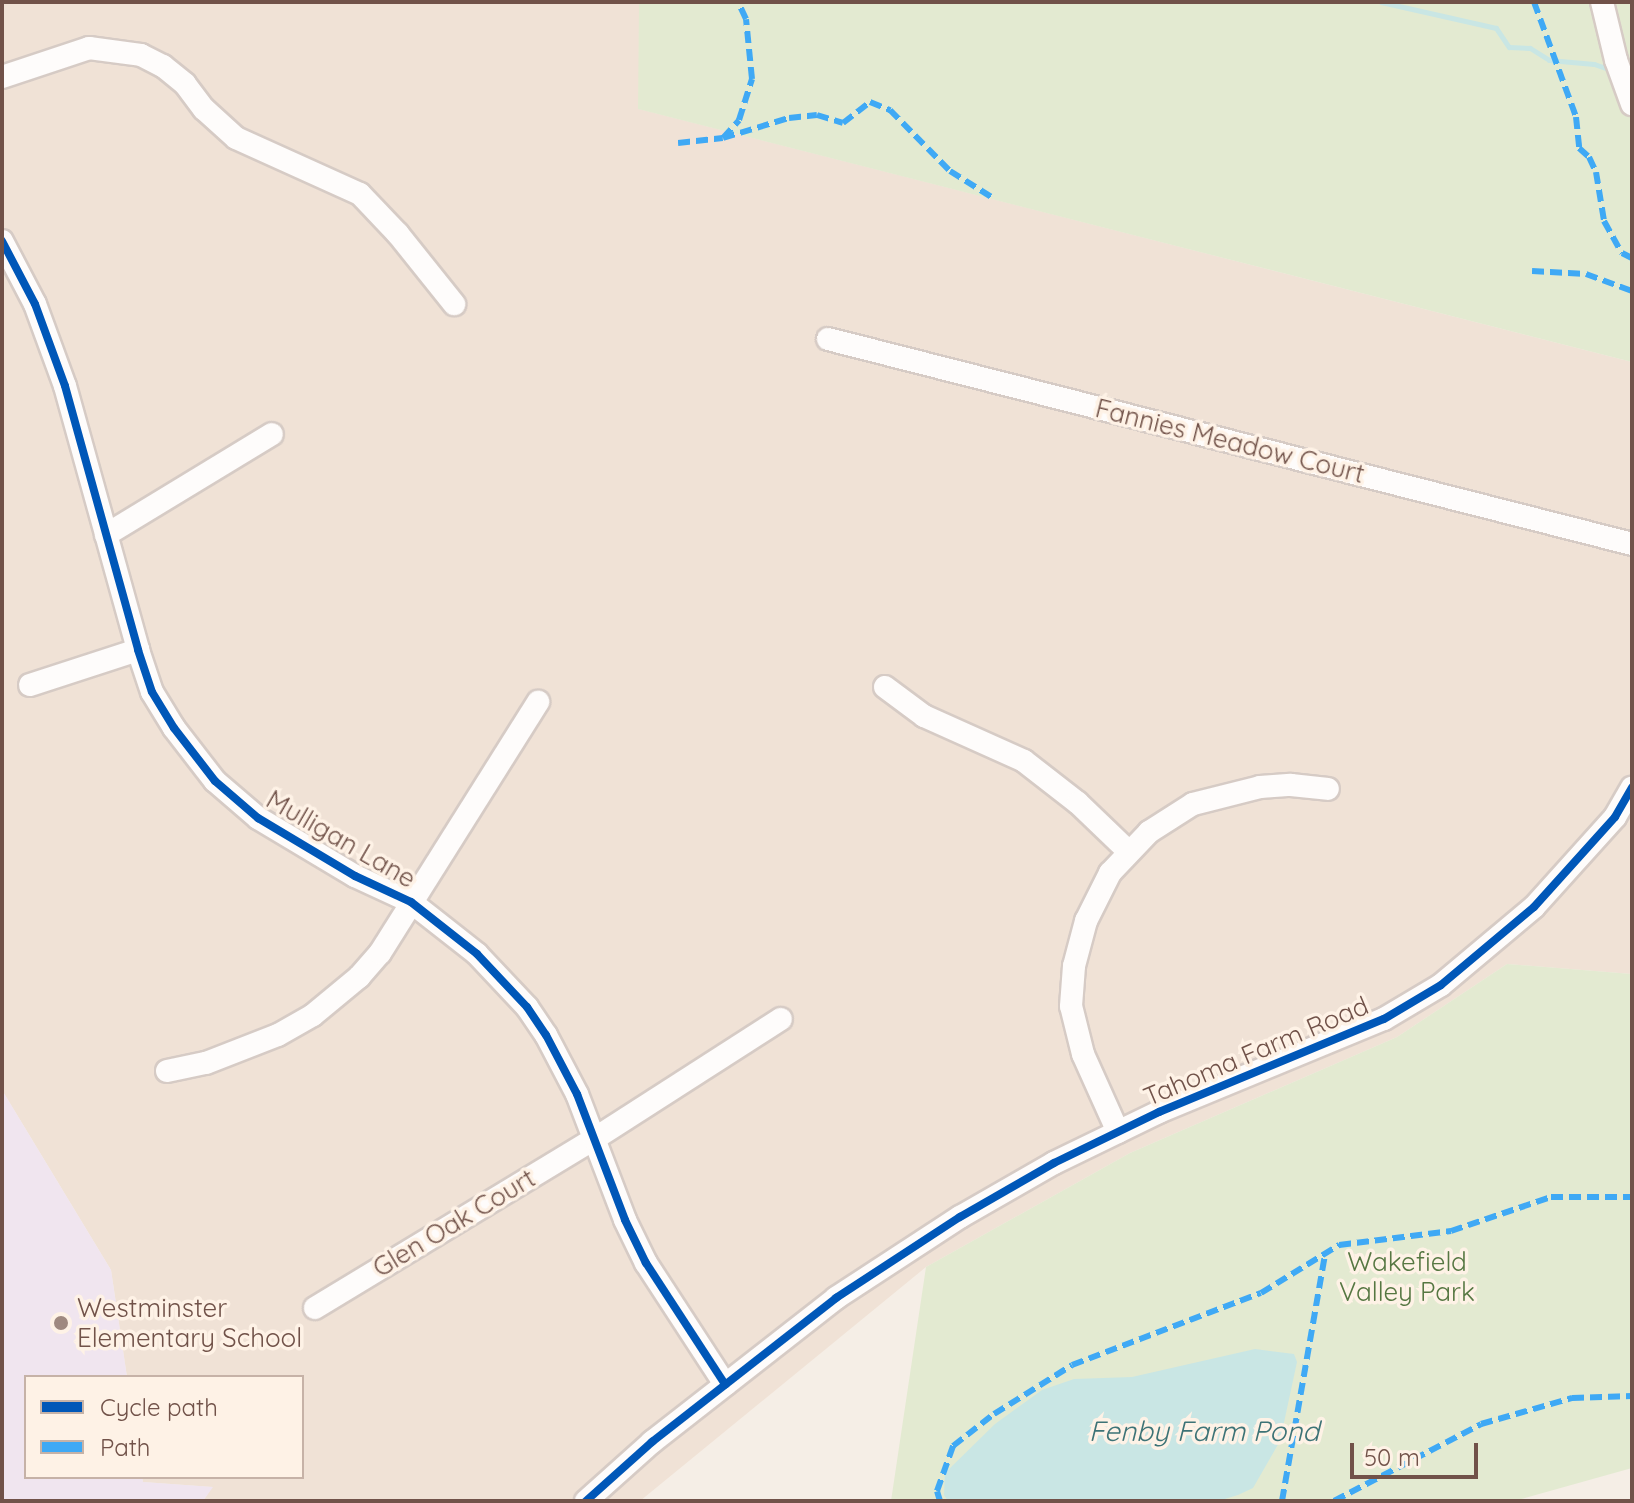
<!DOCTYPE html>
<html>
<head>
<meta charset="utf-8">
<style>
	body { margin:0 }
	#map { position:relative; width:1634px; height:1503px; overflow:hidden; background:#f5eee6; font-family:Quicksand,sans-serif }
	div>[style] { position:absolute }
	.residential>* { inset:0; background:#f0e2d6 }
	.education>* { inset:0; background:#f0e5ef }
	.green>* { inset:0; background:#e3ead1 }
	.water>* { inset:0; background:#c9e6e4 }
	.stream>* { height:5px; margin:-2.5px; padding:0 2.5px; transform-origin:2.5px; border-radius:2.5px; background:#c9e6e4 }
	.roads { filter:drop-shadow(2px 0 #d6cbc5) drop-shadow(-2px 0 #d6cbc5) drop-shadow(0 2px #d6cbc5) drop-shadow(0 -2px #d6cbc5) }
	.minor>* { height:22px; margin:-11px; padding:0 11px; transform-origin:11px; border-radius:11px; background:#fefcfb }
	.quiet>* { height:6px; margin-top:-3px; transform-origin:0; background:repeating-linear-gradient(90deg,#3fa9f5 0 12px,transparent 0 18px) }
	.cycleway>* { height:8px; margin:-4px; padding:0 4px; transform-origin:4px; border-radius:4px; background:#0057b8 }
	.dots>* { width:22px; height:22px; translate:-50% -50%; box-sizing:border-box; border:4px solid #fef2e6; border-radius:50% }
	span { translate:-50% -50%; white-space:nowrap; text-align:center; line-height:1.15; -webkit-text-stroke:7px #fef2e6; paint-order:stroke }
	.street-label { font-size:26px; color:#715249 }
	.park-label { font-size:26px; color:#567742 }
	.poi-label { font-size:26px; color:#715249 }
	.left { translate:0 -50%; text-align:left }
	.water-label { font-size:28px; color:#3d7376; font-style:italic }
	.frame { position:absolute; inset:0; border:4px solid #715249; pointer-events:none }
	.legend { position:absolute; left:24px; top:1375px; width:280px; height:104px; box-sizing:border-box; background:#fef2e6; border:2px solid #c6b2a7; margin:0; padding:10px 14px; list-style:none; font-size:24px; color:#715249 }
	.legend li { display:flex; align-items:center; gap:16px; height:40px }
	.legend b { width:40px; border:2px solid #c6b2a7 }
	.scale { position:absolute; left:1350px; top:1443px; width:128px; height:36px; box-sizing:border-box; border:4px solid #715249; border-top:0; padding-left:10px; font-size:24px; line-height:28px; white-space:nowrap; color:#715249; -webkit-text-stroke:6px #fef2e6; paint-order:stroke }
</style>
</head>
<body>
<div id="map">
	<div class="residential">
		<i style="clip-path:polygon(2px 2px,639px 2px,639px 109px,1632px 362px,1632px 974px,1507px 964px,1397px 1037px,1130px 1153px,926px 1267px,640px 1501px,203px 1501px,212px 1487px,143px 1482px,142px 1477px,302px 1477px,302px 1377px,127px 1377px,111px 1270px,2px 1090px)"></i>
	</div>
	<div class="education">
		<i style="clip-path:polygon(2px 1090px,111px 1270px,127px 1377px,26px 1377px,26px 1477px,142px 1477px,143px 1482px,213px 1487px,203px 1501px,2px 1501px)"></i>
	</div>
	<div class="green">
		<i style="clip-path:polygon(639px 2px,1632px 2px,1632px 362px,638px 109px)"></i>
		<i style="clip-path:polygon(1507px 964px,1632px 974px,1632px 1468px,1514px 1501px,891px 1501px,926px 1267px,1130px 1153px,1397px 1037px)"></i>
	</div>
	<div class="water">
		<i style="clip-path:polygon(1255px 1349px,1294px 1354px,1297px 1362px,1280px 1441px,1253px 1488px,1238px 1495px,1218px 1501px,948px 1501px,944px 1495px,945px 1473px,995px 1424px,1042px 1390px,1074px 1379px,1132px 1377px)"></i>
	</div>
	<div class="stream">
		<i style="left:1381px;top:2px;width:118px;rotate:12.7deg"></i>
		<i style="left:1496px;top:28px;width:23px;rotate:56deg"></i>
		<i style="left:1509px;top:47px;width:21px;rotate:3deg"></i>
		<i style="left:1530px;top:48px;width:22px;rotate:32deg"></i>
		<i style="left:1549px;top:60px;width:45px;rotate:5.1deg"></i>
		<i style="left:1594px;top:64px;width:21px;rotate:19deg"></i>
	</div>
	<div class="roads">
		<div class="minor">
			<i style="left:1602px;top:2px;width:60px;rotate:76.4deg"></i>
			<i style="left:1616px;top:60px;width:47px;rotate:70deg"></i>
			<i style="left:2px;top:77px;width:92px;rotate:-18.4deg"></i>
			<i style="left:89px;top:48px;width:52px;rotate:7.7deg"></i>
			<i style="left:141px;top:55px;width:25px;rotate:27deg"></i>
			<i style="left:163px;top:66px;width:28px;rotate:39deg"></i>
			<i style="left:185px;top:84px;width:31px;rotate:53deg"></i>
			<i style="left:204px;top:109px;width:43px;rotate:42.2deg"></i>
			<i style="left:236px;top:138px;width:136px;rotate:24.3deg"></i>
			<i style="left:360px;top:194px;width:55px;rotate:46.5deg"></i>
			<i style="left:398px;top:234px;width:90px;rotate:51.3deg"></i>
			<i style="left:2px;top:241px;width:71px;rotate:62.4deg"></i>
			<i style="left:35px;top:304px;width:87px;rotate:69.9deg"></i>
			<i style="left:65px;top:386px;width:274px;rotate:74.5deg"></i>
			<i style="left:138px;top:650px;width:44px;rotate:71.6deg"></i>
			<i style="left:152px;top:692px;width:42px;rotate:58.6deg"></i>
			<i style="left:174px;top:728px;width:67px;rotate:52.3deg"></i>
			<i style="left:215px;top:781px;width:57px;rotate:40.7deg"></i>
			<i style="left:258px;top:818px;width:113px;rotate:30.9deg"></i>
			<i style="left:355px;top:876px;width:62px;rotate:24.9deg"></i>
			<i style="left:411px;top:902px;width:84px;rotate:38.2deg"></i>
			<i style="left:477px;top:954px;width:73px;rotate:46.7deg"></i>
			<i style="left:527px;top:1007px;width:34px;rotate:56deg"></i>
			<i style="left:546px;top:1035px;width:67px;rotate:62.3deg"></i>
			<i style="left:577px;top:1094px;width:135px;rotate:69.1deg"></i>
			<i style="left:625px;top:1220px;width:48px;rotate:64deg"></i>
			<i style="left:646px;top:1263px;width:145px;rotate:56.9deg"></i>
			<i style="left:828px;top:339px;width:830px;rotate:14.3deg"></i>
			<i style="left:106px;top:535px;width:194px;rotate:-31.3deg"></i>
			<i style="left:30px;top:685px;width:114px;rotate:-18deg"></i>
			<i style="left:885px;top:687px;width:49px;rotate:36.6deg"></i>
			<i style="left:924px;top:716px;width:110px;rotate:24.2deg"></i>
			<i style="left:1024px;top:761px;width:68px;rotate:37.9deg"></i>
			<i style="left:1078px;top:803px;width:69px;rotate:43.8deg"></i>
			<i style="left:167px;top:1071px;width:40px;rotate:-12deg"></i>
			<i style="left:206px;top:1063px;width:77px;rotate:-21.3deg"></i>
			<i style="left:278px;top:1035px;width:40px;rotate:-29.7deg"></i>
			<i style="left:313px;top:1015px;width:60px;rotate:-39.6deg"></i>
			<i style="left:359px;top:977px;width:32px;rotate:-49deg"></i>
			<i style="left:380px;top:953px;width:297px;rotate:-57.8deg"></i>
			<i style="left:1118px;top:1132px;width:85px;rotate:-114.2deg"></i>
			<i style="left:1083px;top:1054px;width:49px;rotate:-104deg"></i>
			<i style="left:1071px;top:1006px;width:40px;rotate:-85.7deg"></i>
			<i style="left:1074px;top:966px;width:47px;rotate:-75.1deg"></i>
			<i style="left:1086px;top:921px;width:54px;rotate:-63.4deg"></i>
			<i style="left:1110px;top:873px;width:57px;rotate:-46.4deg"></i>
			<i style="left:1149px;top:832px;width:52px;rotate:-32.5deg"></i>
			<i style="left:1193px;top:804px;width:69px;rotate:-14.2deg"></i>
			<i style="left:1260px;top:787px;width:31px;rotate:-4deg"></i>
			<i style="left:1291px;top:785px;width:37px;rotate:6deg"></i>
			<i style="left:315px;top:1308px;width:326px;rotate:-31.2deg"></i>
			<i style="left:594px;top:1139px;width:222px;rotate:-32.7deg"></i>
			<i style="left:586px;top:1501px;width:89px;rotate:-41.8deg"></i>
			<i style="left:652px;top:1442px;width:234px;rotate:-38deg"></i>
			<i style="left:836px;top:1298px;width:148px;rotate:-33.2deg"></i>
			<i style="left:960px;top:1217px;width:108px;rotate:-29.9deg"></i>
			<i style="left:1054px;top:1163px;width:117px;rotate:-25.9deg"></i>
			<i style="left:1159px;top:1112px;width:243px;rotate:-22.5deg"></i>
			<i style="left:1384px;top:1019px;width:66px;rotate:-30.8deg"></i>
			<i style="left:1441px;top:985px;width:121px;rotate:-40deg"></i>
			<i style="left:1534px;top:907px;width:121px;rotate:-48deg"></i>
			<i style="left:1615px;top:817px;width:34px;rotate:-60deg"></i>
		</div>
	</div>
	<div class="quiet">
		<i style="left:1534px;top:2px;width:122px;rotate:69.9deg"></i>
		<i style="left:1576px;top:117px;width:31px;rotate:84deg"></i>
		<i style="left:1579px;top:148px;width:13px;rotate:42deg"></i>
		<i style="left:1589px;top:157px;width:17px;rotate:65deg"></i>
		<i style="left:1596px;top:172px;width:50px;rotate:80.7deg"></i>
		<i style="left:1604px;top:221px;width:37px;rotate:61deg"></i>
		<i style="left:1622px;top:253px;width:11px;rotate:27deg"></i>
		<i style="left:723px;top:138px;width:69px;rotate:-16.9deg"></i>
		<i style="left:789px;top:118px;width:28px;rotate:-6deg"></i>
		<i style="left:817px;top:115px;width:27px;rotate:17deg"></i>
		<i style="left:843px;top:123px;width:34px;rotate:-38deg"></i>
		<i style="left:870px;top:102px;width:22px;rotate:22deg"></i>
		<i style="left:890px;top:110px;width:86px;rotate:45.5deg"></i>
		<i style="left:950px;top:171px;width:51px;rotate:32.1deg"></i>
		<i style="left:678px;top:143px;width:45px;rotate:-6.3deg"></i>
		<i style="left:723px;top:138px;width:24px;rotate:-48deg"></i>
		<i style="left:739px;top:120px;width:43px;rotate:-72.4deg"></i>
		<i style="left:752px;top:79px;width:60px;rotate:-95.7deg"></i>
		<i style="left:746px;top:19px;width:19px;rotate:-115deg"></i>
		<i style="left:1532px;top:271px;width:54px;rotate:3.2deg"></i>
		<i style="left:1586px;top:274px;width:49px;rotate:20.3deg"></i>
		<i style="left:940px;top:1501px;width:10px;rotate:-107deg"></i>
		<i style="left:937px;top:1491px;width:48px;rotate:-70.4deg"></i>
		<i style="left:953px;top:1446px;width:52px;rotate:-38deg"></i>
		<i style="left:994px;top:1414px;width:92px;rotate:-32.1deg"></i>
		<i style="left:1072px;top:1365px;width:202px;rotate:-20.9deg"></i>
		<i style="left:1261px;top:1293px;width:92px;rotate:-31.6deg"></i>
		<i style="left:1339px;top:1245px;width:113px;rotate:-7.1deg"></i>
		<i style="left:1451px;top:1231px;width:106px;rotate:-18.8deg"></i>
		<i style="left:1551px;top:1197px;width:81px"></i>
		<i style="left:1282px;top:1501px;width:251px;rotate:-80.1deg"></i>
		<i style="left:1334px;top:1501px;width:166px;rotate:-27.6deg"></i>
		<i style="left:1481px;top:1424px;width:95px;rotate:-15.9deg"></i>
		<i style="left:1572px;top:1398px;width:60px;rotate:-1.9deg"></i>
	</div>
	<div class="cycleway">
		<i style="left:2px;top:241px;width:71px;rotate:62.4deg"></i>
		<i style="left:35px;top:304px;width:87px;rotate:69.9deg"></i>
		<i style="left:65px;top:386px;width:274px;rotate:74.5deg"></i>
		<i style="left:138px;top:650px;width:44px;rotate:71.6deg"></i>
		<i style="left:152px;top:692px;width:42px;rotate:58.6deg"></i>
		<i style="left:174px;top:728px;width:67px;rotate:52.3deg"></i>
		<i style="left:215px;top:781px;width:57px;rotate:40.7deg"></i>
		<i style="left:258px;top:818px;width:113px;rotate:30.9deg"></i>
		<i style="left:355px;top:876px;width:62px;rotate:24.9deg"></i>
		<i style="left:411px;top:902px;width:84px;rotate:38.2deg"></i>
		<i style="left:477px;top:954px;width:73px;rotate:46.7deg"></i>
		<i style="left:527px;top:1007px;width:34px;rotate:56deg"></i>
		<i style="left:546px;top:1035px;width:67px;rotate:62.3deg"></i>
		<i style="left:577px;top:1094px;width:135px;rotate:69.1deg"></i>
		<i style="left:625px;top:1220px;width:48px;rotate:64deg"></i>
		<i style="left:646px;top:1263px;width:145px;rotate:56.9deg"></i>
		<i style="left:586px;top:1501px;width:89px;rotate:-41.8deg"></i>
		<i style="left:652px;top:1442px;width:234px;rotate:-38deg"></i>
		<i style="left:836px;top:1298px;width:148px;rotate:-33.2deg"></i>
		<i style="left:960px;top:1217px;width:108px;rotate:-29.9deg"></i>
		<i style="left:1054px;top:1163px;width:117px;rotate:-25.9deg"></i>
		<i style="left:1159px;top:1112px;width:243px;rotate:-22.5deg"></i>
		<i style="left:1384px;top:1019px;width:66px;rotate:-30.8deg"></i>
		<i style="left:1441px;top:985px;width:121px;rotate:-40deg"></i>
		<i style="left:1534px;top:907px;width:121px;rotate:-48deg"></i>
		<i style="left:1615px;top:817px;width:34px;rotate:-60deg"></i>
	</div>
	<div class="dots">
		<i style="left:61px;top:1323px;background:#9f8980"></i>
	</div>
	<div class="street-label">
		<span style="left:1230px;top:441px;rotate:14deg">Fannies Meadow Court</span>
		<span style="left:341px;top:839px;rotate:30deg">Mulligan Lane</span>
		<span style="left:1256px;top:1051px;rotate:-23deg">Tahoma Farm Road</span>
		<span style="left:454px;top:1223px;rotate:-31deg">Glen Oak Court</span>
	</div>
	<div class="park-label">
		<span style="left:1407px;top:1277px">Wakefield<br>Valley Park</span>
	</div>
	<div class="poi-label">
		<span class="left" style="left:77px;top:1323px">Westminster<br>Elementary School</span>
	</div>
	<div class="water-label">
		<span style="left:1204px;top:1431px">Fenby Farm Pond</span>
	</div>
	<div class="frame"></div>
	<ul class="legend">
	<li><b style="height:10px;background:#0057b8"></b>Cycle path</li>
	<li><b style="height:10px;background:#3fa9f5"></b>Path</li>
	</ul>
	<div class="scale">50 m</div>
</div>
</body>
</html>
